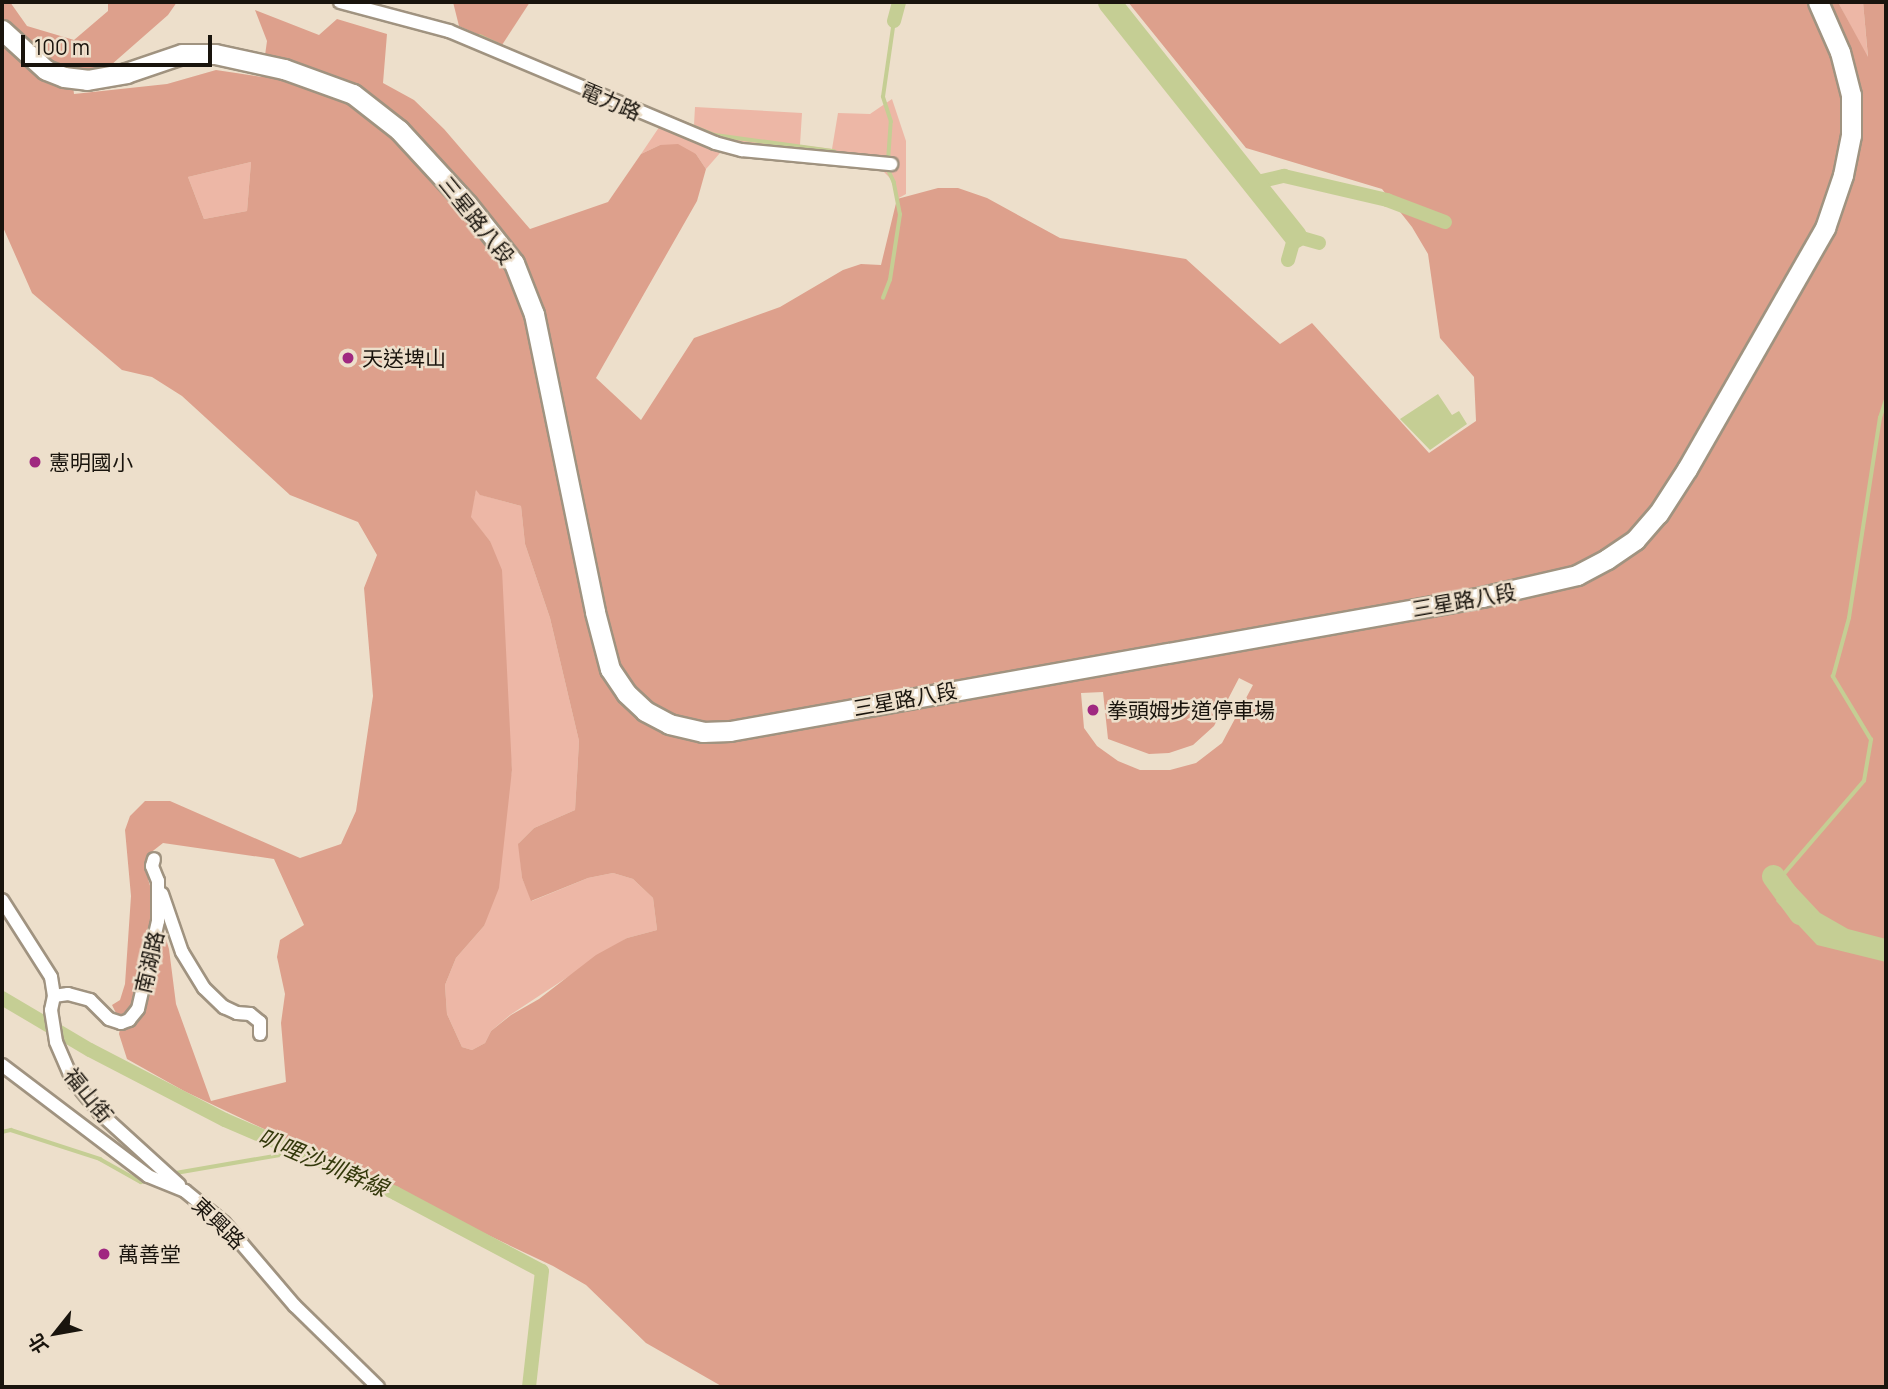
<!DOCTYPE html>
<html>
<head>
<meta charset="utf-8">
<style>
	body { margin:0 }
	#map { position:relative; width:1888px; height:1389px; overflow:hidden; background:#eddfcb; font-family:Manrope,"Noto Sans TC",sans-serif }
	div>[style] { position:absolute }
	.green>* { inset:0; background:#edb7a6 }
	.forest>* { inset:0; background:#dda08c }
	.water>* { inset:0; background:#c5ce94 }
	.stream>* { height:3.5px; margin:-1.75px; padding:0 1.75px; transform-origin:1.75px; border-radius:1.75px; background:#c5ce94 }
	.canal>* { height:14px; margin:-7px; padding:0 7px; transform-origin:7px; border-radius:7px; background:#c5ce94 }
	.river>* { height:23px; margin:-11.5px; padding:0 11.5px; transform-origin:11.5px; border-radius:11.5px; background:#c5ce94 }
	.roads { filter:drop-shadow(2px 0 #a09380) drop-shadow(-2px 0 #a09380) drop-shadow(0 2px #a09380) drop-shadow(0 -2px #a09380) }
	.street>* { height:12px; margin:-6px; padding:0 6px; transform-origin:6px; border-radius:6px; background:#fff }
	.primary>* { height:19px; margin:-9.5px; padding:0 9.5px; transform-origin:9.5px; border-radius:9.5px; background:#fff }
	.dots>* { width:19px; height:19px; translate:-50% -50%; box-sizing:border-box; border:4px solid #eddfcb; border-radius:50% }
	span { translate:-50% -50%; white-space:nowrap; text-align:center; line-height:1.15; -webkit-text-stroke:5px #eddfcb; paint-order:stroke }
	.street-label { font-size:21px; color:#19140d }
	.poi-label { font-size:21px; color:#19140d }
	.left { translate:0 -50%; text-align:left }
	.water-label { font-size:23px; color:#34390b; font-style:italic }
	.frame { position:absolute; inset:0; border:4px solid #19140d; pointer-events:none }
	.north { position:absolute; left:21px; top:1298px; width:70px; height:70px; -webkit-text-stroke:5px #eddfcb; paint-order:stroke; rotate:239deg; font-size:19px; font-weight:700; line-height:28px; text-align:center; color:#19140d }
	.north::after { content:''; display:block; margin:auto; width:24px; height:32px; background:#19140d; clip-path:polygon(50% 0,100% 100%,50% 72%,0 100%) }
	.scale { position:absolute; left:21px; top:35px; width:191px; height:32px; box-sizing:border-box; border:4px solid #19140d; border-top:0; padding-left:9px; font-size:21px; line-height:24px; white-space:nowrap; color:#19140d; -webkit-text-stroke:5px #eddfcb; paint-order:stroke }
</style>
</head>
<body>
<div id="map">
	<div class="green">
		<i style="clip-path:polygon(1838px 2px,1863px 2px,1868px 59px)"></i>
		<i style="clip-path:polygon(892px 99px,906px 141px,906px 194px,897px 199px,891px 179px,883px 171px,720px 153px,706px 169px,696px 154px,660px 145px,641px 154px,668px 114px,694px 125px,695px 107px,802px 113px,800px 145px,832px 149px,838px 113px,870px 114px)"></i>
		<i style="clip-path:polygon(251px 162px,247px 211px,204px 219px,188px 177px)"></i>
		<i style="clip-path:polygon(476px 489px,481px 495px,521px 506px,525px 544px,550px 618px,579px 741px,575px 810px,534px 828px,519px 843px,522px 878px,532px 901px,588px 878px,613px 873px,633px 879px,653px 898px,657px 930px,627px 938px,510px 1015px,491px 1031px,485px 1043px,472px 1050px,462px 1047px,447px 1014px,445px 985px,456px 958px,484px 926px,512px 770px,490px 541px,470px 517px)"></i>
	</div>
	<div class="forest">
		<i style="clip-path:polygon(evenodd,2px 2px,10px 2px,27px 26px,74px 40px,108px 11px,108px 2px,177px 2px,168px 15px,111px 65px,72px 77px,74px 94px,167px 84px,216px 70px,262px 77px,267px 41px,255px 10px,319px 35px,337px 19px,387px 34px,383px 83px,414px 100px,444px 129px,530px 229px,608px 202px,641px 154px,660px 145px,678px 144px,696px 154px,706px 169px,697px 201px,596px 378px,641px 420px,694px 338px,780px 307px,843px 270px,861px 264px,881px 265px,897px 199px,938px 188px,958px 188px,987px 198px,1060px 238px,1186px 259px,1280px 344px,1312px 323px,1429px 453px,1476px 421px,1474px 377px,1440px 338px,1428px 254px,1412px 227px,1382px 189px,1246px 148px,1128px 2px,1838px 2px,1868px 57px,1863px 2px,1886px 2px,1886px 1387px,723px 1387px,646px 1343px,586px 1285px,553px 1266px,184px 1091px,127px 1059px,119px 1034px,121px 1023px,112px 1005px,120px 1000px,125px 984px,131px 896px,125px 830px,130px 816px,145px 801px,170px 801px,300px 858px,341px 844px,356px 811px,373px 696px,364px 588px,377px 555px,358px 522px,290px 495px,182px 396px,152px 377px,122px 370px,32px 293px,2px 225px,2px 2px,251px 162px,247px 211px,204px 219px,188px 177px,251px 162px,2px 2px,476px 490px,480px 495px,521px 506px,525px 544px,550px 618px,579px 741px,575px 810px,534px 828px,518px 844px,522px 878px,531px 901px,588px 878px,613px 873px,633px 879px,653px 898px,657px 930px,627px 938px,596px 955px,539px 999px,511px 1015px,491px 1031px,485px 1043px,472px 1050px,462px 1047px,447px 1014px,445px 985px,456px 958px,484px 926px,499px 888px,512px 770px,502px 570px,490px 541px,471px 517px,476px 490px,2px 2px,1239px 678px,1253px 685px,1222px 743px,1196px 763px,1170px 770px,1140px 770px,1118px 761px,1097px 746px,1084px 728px,1081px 693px,1103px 692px,1108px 739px,1149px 754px,1169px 753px,1193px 745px,1214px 726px,1239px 678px,2px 2px,163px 843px,274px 859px,304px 925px,280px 940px,277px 957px,285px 994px,281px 1023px,286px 1082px,211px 1101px,176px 1004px,169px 949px,148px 879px,149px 854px,163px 843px)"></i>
		<i style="clip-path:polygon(453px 2px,530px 2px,502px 45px,459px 26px)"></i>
	</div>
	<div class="water">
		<i style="clip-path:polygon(1438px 394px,1452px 415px,1459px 411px,1467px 424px,1430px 450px,1400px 419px)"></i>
		<i style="clip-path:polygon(1789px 880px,1820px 913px,1848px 929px,1886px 939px,1886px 962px,1817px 945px,1776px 901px)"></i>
	</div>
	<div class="stream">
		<i style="left:480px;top:36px;width:33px;rotate:25deg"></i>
		<i style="left:656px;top:112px;width:63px;rotate:21.3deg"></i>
		<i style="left:715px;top:135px;width:120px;rotate:7.7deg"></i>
		<i style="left:888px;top:161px;width:39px;rotate:-86deg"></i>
		<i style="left:891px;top:122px;width:26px;rotate:-108deg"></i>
		<i style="left:883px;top:97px;width:77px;rotate:-81.8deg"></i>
		<i style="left:883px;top:298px;width:19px;rotate:-69deg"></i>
		<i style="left:890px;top:280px;width:66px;rotate:-81.3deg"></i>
		<i style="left:900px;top:215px;width:33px;rotate:-101deg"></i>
		<i style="left:894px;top:183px;width:17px;rotate:-115deg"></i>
		<i style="left:1777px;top:882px;width:133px;rotate:-49.3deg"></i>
		<i style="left:1864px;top:781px;width:42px;rotate:-80.3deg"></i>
		<i style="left:1871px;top:740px;width:74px;rotate:-121.1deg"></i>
		<i style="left:1833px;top:677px;width:61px;rotate:-74.8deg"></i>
		<i style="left:1849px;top:618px;width:202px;rotate:-81.2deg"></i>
		<i style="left:1880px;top:418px;width:19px;rotate:-72deg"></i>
		<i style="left:2px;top:1132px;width:9px;rotate:-13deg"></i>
		<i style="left:11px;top:1130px;width:94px;rotate:18deg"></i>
		<i style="left:100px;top:1159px;width:47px;rotate:29.3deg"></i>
		<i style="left:141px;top:1182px;width:8px;rotate:-14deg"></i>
		<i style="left:170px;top:1174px;width:135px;rotate:-9.8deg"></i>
	</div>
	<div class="canal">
		<i style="left:894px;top:21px;width:20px;rotate:-75deg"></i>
		<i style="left:1253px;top:183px;width:32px;rotate:-13deg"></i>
		<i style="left:1284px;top:176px;width:106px;rotate:13.1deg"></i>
		<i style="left:1387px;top:200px;width:62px;rotate:20.8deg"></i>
		<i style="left:1295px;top:236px;width:25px;rotate:16deg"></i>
		<i style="left:1288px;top:260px;width:25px;rotate:-74deg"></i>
		<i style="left:2px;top:998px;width:102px;rotate:30.6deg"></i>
		<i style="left:90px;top:1050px;width:152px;rotate:27.4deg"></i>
		<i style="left:225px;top:1120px;width:185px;rotate:23.2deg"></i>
		<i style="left:395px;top:1193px;width:166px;rotate:28deg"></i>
		<i style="left:542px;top:1271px;width:117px;rotate:96.4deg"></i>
	</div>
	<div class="river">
		<i style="left:1109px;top:2px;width:299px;rotate:51.5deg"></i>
		<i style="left:1773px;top:876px;width:46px;rotate:53.9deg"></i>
	</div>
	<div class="roads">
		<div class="street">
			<i style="left:340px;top:2px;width:113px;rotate:14.9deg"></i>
			<i style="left:449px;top:31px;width:289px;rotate:22.8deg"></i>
			<i style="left:715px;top:143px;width:28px;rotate:15deg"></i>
			<i style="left:742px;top:150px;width:150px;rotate:5.4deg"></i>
			<i style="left:162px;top:894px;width:61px;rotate:71deg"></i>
			<i style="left:182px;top:952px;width:42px;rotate:58.6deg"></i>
			<i style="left:204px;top:988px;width:28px;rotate:44deg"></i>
			<i style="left:224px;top:1007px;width:14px;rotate:25deg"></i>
			<i style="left:237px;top:1013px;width:13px;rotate:4deg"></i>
			<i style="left:250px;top:1014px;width:13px;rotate:39deg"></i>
			<i style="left:260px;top:1022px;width:12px;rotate:90deg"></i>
			<i style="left:2px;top:900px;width:91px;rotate:57.5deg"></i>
			<i style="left:51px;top:977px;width:19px;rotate:81deg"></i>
			<i style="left:54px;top:996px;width:14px;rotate:102deg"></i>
			<i style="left:51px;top:1010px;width:32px;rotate:81deg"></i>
			<i style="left:56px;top:1042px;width:40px;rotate:66.6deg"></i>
			<i style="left:72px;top:1079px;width:44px;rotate:50.5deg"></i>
			<i style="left:100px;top:1113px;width:107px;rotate:42.3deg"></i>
			<i style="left:54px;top:996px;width:14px;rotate:-8deg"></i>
			<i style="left:68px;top:994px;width:23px;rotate:15deg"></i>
			<i style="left:90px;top:1000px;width:27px;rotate:45deg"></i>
			<i style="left:109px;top:1019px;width:13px;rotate:18deg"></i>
			<i style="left:121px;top:1023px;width:9px;rotate:-21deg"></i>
			<i style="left:129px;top:1020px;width:14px;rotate:-51deg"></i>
			<i style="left:138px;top:1009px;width:90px;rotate:-77.2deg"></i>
			<i style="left:158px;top:921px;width:40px;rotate:-90deg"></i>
			<i style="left:158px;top:881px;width:16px;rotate:-112deg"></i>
			<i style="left:152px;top:866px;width:7px;rotate:-74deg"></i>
			<i style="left:2px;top:1065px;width:183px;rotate:37.2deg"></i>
			<i style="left:148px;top:1176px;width:40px;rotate:22deg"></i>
			<i style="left:185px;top:1191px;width:50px;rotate:39.4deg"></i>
			<i style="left:224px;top:1223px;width:109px;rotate:49.5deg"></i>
			<i style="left:295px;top:1306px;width:116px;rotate:44.3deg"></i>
		</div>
		<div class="primary">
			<i style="left:2px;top:30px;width:59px;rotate:42.3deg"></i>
			<i style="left:46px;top:70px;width:19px;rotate:21deg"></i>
			<i style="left:64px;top:77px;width:23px;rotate:7deg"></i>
			<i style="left:87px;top:80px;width:40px;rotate:-10deg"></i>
			<i style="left:126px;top:73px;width:59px;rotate:-18.7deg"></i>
			<i style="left:182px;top:54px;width:33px"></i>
			<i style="left:215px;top:54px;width:71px;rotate:12.3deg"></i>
			<i style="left:284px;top:69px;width:73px;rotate:19.9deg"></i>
			<i style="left:353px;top:94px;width:58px;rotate:38deg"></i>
			<i style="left:399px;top:130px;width:100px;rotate:47.4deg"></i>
			<i style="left:467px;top:204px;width:75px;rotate:51.5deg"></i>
			<i style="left:514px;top:263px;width:55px;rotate:68.6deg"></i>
			<i style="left:534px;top:314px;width:304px;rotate:78.4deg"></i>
			<i style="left:595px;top:612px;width:59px;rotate:75.3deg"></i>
			<i style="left:610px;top:669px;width:29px;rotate:56deg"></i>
			<i style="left:626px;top:693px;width:26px;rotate:43deg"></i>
			<i style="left:645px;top:711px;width:27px;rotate:28deg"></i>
			<i style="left:669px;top:724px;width:35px;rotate:13deg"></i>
			<i style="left:703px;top:732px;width:27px;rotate:-2deg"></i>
			<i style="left:730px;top:731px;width:764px;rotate:-10.1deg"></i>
			<i style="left:1482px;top:597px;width:98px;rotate:-13deg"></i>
			<i style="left:1577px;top:575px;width:34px;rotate:-28deg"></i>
			<i style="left:1607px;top:559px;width:34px;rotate:-34deg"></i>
			<i style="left:1635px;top:540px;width:35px;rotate:-49deg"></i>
			<i style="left:1658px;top:514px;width:54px;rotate:-57.2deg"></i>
			<i style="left:1687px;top:469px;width:278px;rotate:-60.2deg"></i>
			<i style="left:1825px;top:228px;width:56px;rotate:-71.2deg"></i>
			<i style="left:1843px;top:175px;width:41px;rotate:-78.7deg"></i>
			<i style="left:1851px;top:135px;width:40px;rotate:-90deg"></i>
			<i style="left:1851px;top:95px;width:44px;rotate:-104.3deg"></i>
			<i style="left:1840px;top:52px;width:55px;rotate:-113.7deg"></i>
		</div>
	</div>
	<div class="dots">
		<i style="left:348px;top:358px;background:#a02880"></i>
		<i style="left:35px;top:462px;background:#a02880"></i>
		<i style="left:1093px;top:710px;background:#a02880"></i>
		<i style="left:104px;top:1254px;background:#a02880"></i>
	</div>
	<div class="street-label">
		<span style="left:611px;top:101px;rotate:23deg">電力路</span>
		<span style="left:477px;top:220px;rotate:51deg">三星路八段</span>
		<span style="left:1464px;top:600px;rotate:-10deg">三星路八段</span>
		<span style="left:905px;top:699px;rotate:-10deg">三星路八段</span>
		<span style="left:149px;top:962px;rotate:-77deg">南湖路</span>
		<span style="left:89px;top:1095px;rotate:51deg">福山街</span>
		<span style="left:219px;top:1223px;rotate:44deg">東興路</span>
	</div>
	<div class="poi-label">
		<span class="left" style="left:362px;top:358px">天送埤山</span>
		<span class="left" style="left:49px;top:462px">憲明國小</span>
		<span class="left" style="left:1107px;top:710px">拳頭姆步道停車場</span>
		<span class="left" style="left:118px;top:1254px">萬善堂</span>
	</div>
	<div class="water-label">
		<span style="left:323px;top:1162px;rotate:23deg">叭哩沙圳幹線</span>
	</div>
	<div class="frame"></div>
	<div class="north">北</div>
	<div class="scale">100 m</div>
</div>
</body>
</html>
